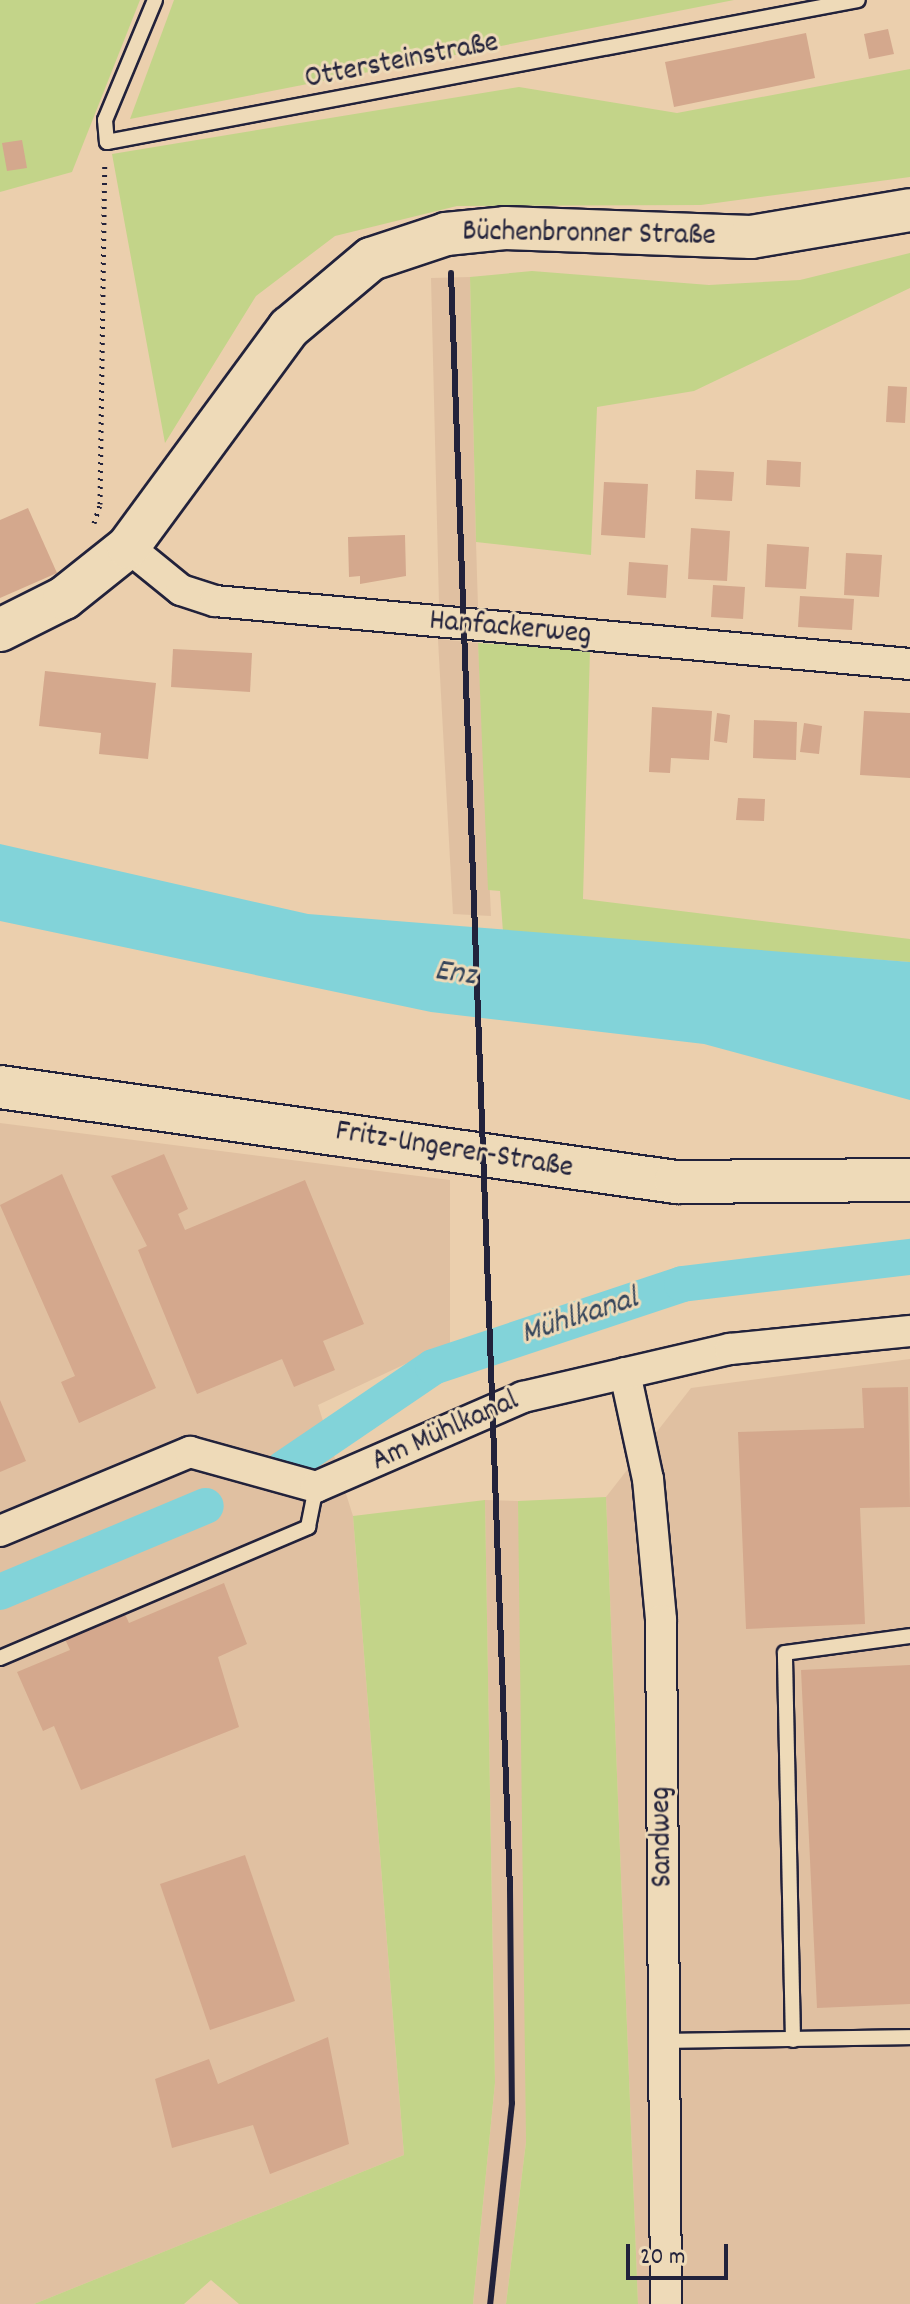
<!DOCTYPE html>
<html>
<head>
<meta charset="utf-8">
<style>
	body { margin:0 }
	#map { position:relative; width:910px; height:2304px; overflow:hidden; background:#ebcfad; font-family:Dekko,sans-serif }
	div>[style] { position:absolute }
	.built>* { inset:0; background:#e0c0a1 }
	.green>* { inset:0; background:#c3d489 }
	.water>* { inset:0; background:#82d3d9 }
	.canal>* { height:36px; margin:-18px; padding:0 18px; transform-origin:18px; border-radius:18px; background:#82d3d9 }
	.building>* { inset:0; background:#d4a88d }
	.path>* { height:5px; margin-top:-2.5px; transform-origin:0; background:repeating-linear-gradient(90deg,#22223b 0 2px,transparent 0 8px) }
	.roads { filter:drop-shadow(2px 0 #22223b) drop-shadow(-2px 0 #22223b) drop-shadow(0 2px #22223b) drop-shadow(0 -2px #22223b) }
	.lane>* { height:14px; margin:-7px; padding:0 7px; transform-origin:7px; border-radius:7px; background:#eedab8 }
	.street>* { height:30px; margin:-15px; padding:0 15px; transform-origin:15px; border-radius:15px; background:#eedab8 }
	.secondary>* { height:42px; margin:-21px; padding:0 21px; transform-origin:21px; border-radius:21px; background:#eedab8 }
	.rail>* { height:6px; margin:-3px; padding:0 3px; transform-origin:3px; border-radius:3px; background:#22223b }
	span { translate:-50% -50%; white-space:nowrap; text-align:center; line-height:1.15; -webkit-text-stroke:6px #eedab8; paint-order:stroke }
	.street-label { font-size:30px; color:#22223b }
	.water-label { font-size:32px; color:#35455b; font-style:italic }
	.scale { position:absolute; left:626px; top:2244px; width:102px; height:36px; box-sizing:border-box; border:4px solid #22223b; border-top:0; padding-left:10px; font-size:24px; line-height:28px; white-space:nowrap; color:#22223b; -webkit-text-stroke:6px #eedab8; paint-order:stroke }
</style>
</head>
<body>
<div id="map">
	<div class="built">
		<i style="clip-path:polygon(470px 277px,476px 542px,478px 607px,439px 604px,431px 278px)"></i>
		<i style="clip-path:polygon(438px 639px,478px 643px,491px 916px,453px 914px)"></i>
		<i style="clip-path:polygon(0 1123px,450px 1180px,450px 1343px,318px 1405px,353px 1516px,404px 2155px,34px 2304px,0 2304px)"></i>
		<i style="clip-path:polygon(910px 1359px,910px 2304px,638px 2304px,606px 1497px,691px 1388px)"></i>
		<i style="clip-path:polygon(485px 1500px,518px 1501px,525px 1717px,526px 2142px,506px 2304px,473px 2304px,495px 2083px)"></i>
	</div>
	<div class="green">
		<i style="clip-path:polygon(0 0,140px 0,72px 172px,0 192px)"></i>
		<i style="clip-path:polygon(174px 0,734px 0,130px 119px)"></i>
		<i style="clip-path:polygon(910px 69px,910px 177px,701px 205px,457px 206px,335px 236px,256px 296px,165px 443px,112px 154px,519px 87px,677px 113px)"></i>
		<i style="clip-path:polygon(910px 253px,910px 288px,694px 391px,597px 407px,591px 555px,476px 542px,470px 277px,532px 271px,709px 285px,800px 280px)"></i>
		<i style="clip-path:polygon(478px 643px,590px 650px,583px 899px,910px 939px,910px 962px,503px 932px,500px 891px,488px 890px)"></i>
		<i style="clip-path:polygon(606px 1497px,638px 2304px,506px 2304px,526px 2142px,518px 1501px)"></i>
		<i style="clip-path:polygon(485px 1500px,495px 2083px,473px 2304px,239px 2304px,211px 2280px,184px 2304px,34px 2304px,404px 2155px,353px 1516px)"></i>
	</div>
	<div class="water">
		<i style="clip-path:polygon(0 844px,308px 914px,910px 962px,910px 1100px,704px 1044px,431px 1012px,0 921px)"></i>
	</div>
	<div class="canal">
		<i style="left:283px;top:1469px;width:181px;rotate:-34.2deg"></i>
		<i style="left:433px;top:1367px;width:262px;rotate:-18.4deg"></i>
		<i style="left:682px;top:1284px;width:230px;rotate:-6.8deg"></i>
		<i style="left:0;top:1592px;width:223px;rotate:-22.7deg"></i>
	</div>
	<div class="building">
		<i style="clip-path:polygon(888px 29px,894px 54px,869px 59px,864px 34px)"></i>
		<i style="clip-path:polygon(806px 33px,815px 78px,674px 107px,665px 62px)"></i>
		<i style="clip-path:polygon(22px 140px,27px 168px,7px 171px,2px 143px)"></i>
		<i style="clip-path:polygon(888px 386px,907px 387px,905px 423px,886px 422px)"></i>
		<i style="clip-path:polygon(767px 460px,801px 462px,800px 487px,766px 485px)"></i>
		<i style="clip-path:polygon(696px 470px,734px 472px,732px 501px,695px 499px)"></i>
		<i style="clip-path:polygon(604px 482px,648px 484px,645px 538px,601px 535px)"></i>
		<i style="clip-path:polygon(28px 508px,57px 573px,0 598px,0 520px)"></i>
		<i style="clip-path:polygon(691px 528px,730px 531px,727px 581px,688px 579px)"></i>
		<i style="clip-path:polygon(405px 535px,406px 576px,360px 584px,360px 576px,349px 577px,348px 537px)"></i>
		<i style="clip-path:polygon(767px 544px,809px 547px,806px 589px,765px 587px)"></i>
		<i style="clip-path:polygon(846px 553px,882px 555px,879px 597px,844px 595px)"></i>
		<i style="clip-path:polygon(629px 562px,668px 565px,666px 598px,627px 595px)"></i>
		<i style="clip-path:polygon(713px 585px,745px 587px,743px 619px,711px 617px)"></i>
		<i style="clip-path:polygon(800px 596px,854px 599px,852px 630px,798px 627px)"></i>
		<i style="clip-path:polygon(173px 649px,252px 653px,250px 692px,171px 687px)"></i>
		<i style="clip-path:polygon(45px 671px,156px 683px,148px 759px,99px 754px,101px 733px,39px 726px)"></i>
		<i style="clip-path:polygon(652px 707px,712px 711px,709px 760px,671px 758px,670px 773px,649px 772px)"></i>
		<i style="clip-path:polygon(864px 711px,910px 713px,910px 778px,860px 775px)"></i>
		<i style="clip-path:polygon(717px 713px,730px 715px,727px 743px,714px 741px)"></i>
		<i style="clip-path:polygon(754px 720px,797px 722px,796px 760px,753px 758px)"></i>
		<i style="clip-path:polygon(804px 723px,822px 726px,819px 754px,800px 752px)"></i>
		<i style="clip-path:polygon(738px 798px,765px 799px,764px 821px,736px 820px)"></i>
		<i style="clip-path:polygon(164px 1154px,188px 1209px,178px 1214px,185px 1230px,305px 1180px,364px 1324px,323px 1341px,335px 1370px,294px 1387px,282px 1359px,197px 1394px,138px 1250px,147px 1246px,111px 1176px)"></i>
		<i style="clip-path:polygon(62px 1174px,156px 1388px,79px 1423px,61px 1382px,75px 1376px,0 1205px)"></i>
		<i style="clip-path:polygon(908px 1387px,910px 1507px,860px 1508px,865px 1624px,746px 1629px,738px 1432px,864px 1428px,862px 1388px)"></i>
		<i style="clip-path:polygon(0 1400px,26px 1461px,0 1472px)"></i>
		<i style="clip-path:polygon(224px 1583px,247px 1644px,218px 1657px,239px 1727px,81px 1790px,54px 1726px,43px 1731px,17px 1672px,70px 1650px,64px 1637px,124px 1612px,129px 1623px)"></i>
		<i style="clip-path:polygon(910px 1665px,910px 2004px,817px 2008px,801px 1670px)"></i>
		<i style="clip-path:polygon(245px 1855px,295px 2001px,210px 2030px,160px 1884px)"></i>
		<i style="clip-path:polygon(328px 2037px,349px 2144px,270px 2174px,253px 2125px,172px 2148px,155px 2079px,209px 2059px,218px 2084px)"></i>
	</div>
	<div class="path">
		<i style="left:94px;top:523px;width:20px;rotate:-72deg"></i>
		<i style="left:100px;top:504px;width:342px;rotate:-89.2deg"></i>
	</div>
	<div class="roads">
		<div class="lane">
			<i style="left:155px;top:0;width:130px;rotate:112.6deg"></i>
			<i style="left:105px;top:120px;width:22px;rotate:85deg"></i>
			<i style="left:107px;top:142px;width:764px;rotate:-10.71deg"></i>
			<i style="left:0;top:1658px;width:335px;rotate:-23deg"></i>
			<i style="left:308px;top:1527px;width:41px;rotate:-78.7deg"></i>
			<i style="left:793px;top:2040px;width:387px;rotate:-91.2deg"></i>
			<i style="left:785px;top:1653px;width:126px;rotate:-7.7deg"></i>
			<i style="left:668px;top:2041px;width:242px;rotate:-0.9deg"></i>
		</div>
		<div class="street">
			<i style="left:128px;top:547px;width:68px;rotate:39.1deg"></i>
			<i style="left:181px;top:590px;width:36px;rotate:18deg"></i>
			<i style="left:215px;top:601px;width:698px;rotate:5.18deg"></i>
			<i style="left:625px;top:1373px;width:108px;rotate:77.8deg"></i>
			<i style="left:648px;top:1479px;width:142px;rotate:84.7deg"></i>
			<i style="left:661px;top:1620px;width:684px;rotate:89.58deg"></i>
			<i style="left:0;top:1531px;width:206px;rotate:-22.6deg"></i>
			<i style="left:190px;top:1452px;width:131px;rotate:15.5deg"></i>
			<i style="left:316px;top:1487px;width:226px;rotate:-23.5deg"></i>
			<i style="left:523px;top:1397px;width:212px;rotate:-13.1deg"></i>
			<i style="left:730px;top:1349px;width:181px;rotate:-5.7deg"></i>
		</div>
		<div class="secondary">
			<i style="left:0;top:630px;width:72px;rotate:-26.6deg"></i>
			<i style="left:64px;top:598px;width:82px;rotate:-38.6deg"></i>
			<i style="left:128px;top:547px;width:272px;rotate:-53.7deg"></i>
			<i style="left:289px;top:328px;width:107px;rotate:-40.1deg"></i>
			<i style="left:371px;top:259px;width:79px;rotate:-18.4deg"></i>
			<i style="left:446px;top:234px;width:59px;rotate:-5.8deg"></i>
			<i style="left:505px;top:228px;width:246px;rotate:2.1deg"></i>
			<i style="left:751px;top:237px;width:161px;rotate:-9.6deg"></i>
			<i style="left:0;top:1087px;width:683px;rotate:8deg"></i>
			<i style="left:676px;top:1182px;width:234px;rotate:-0.5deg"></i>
		</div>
	</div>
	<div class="rail">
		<i style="left:451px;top:273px;width:1617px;rotate:87.91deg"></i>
		<i style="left:510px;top:1889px;width:214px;rotate:89.5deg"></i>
		<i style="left:512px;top:2103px;width:202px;rotate:96.2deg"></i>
	</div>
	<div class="street-label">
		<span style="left:402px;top:63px;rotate:-11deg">Ottersteinstraße</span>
		<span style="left:589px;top:236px;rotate:1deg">Büchenbronner Straße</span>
		<span style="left:510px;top:630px;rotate:5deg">Hanfackerweg</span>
		<span style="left:454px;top:1152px;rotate:9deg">Fritz-Ungerer-Straße</span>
		<span style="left:446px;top:1433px;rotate:-24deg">Am Mühlkanal</span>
		<span style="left:664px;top:1837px;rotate:-91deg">Sandweg</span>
	</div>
	<div class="water-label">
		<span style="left:455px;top:975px;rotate:8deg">Enz</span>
		<span style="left:580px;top:1318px;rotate:-18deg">Mühlkanal</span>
	</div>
	<div class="scale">20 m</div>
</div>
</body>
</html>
